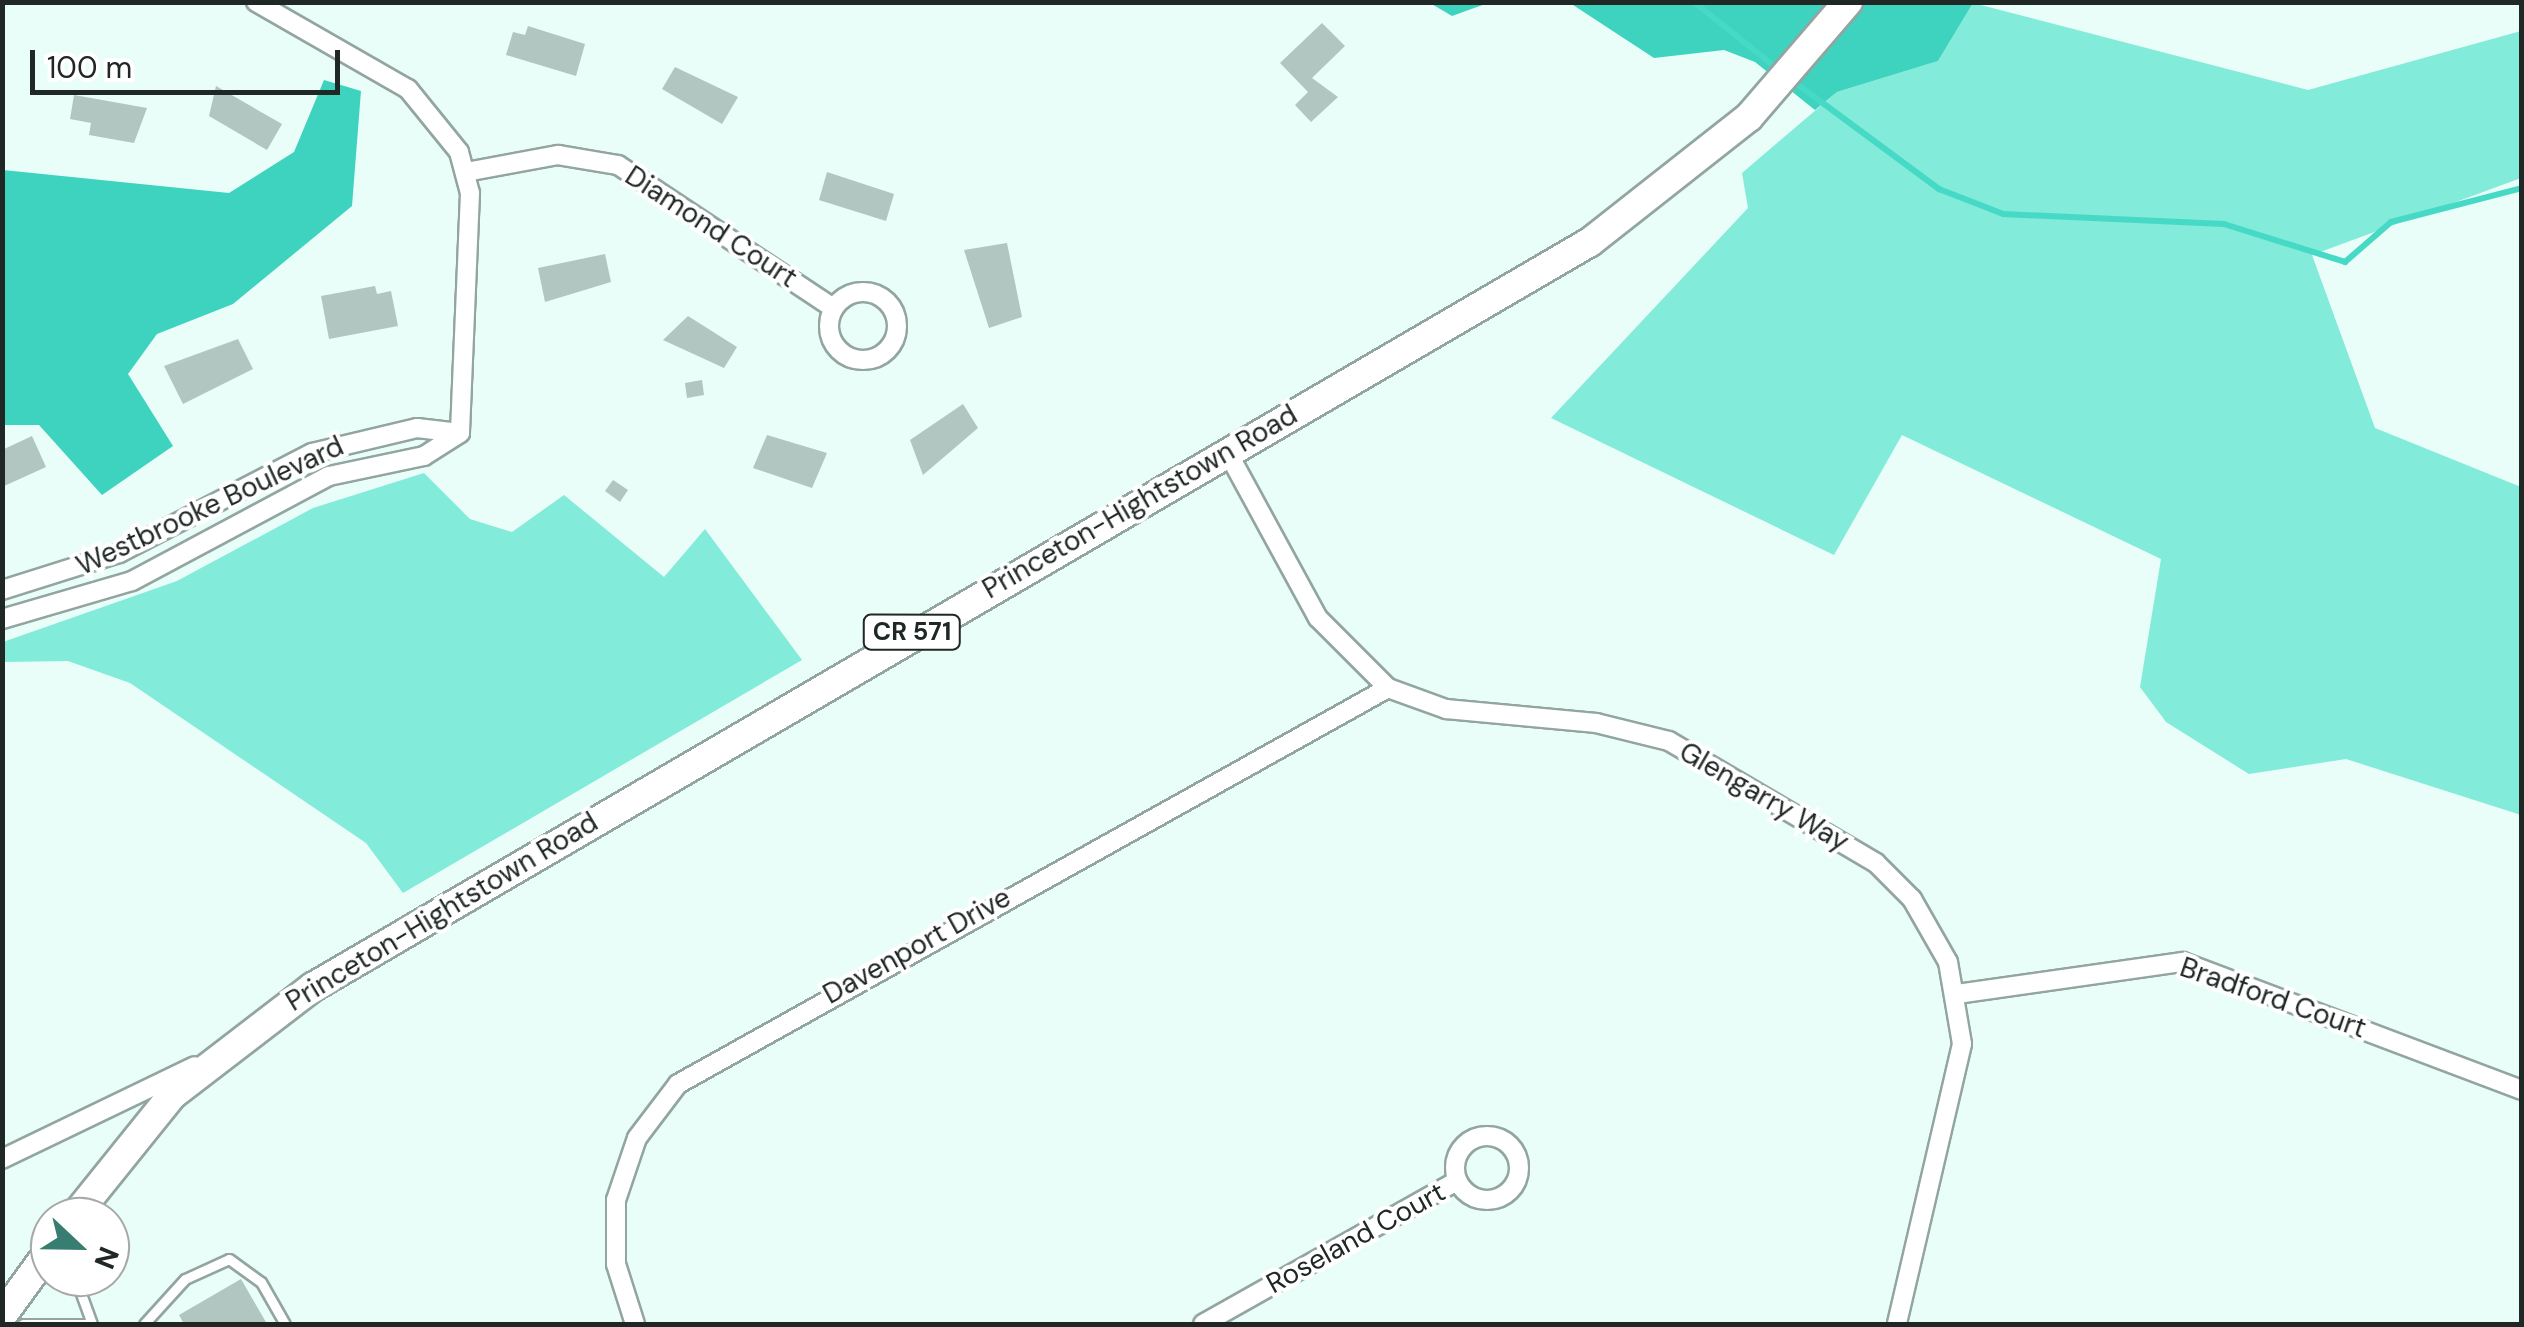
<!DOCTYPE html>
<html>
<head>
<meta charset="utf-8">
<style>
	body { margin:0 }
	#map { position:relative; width:2524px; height:1327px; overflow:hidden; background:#e9fdf9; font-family:"DM Sans",sans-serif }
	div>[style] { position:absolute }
	.green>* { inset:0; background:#82ebda }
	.forest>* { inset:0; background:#3ed3bf }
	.stream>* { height:6px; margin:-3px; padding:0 3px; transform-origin:3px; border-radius:3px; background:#46d9c5 }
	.building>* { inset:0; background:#b1c5c1 }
	.roads { filter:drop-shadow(2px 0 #92a5a1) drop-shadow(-2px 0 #92a5a1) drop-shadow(0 2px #92a5a1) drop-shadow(0 -2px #92a5a1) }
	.lane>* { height:9px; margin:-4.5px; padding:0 4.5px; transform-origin:4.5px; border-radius:4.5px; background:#fff }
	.street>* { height:18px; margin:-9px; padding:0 9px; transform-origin:9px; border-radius:9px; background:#fff }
	.street>.ring { margin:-9px; padding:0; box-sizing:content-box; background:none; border:18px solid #fff; border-radius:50% }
	.primary>* { height:28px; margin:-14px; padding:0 14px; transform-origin:14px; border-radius:14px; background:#fff }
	span { translate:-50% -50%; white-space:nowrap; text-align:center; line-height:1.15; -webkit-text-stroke:8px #fff; paint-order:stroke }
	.shield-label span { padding:2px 8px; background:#fff; border:2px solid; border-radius:8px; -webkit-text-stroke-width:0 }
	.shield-label { font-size:25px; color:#202826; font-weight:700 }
	.street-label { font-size:28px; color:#202826 }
	.frame { position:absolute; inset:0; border:5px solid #202826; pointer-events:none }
	.north { position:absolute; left:30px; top:1197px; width:100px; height:100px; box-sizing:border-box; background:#fff; border:2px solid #a6a9a8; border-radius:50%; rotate:112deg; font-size:28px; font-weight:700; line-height:40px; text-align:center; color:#202826 }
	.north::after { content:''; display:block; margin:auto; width:35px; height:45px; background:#377d72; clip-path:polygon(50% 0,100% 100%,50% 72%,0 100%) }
	.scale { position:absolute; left:30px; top:50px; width:310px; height:45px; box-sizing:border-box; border:5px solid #202826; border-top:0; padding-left:12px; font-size:30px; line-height:35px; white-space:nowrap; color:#202826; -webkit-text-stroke:8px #fff; paint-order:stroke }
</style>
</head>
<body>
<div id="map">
	<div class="green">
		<i style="clip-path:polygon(1973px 3px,2308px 90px,2521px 31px,2521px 178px,2312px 255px,2375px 428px,2521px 487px,2521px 815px,2346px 759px,2249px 774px,2166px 722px,2140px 687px,2161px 559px,1902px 435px,1834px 555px,1551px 418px,1748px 208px,1742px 173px,1837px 92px,1938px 61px)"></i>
		<i style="clip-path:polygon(424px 473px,470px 519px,512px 532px,564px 495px,664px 577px,705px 529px,802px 660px,403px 893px,366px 843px,130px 683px,68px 661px,3px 662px,3px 642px,177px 581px,313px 508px)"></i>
	</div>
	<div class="forest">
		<i style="clip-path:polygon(1430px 3px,1488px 3px,1452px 16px)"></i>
		<i style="clip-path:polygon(1570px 3px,1973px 3px,1938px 61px,1837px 92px,1815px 110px,1755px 62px,1724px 50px,1654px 58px)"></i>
		<i style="clip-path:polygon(324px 80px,361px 91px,352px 206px,233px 304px,157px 334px,128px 374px,173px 446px,102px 495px,39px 425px,3px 425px,3px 170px,229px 193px,294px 152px)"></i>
	</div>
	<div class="stream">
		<i style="left:1694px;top:2px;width:109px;rotate:38.7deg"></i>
		<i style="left:1793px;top:81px;width:182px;rotate:36.5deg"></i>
		<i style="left:1939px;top:189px;width:69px;rotate:21.3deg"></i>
		<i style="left:2003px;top:214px;width:221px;rotate:2.6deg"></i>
		<i style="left:2224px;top:224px;width:127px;rotate:17.4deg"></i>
		<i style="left:2345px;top:262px;width:61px;rotate:-41deg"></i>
		<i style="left:2391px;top:222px;width:135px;rotate:-14.5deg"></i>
	</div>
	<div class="building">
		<i style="clip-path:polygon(1322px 23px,1345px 46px,1312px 78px,1338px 97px,1311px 122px,1295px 105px,1308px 92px,1280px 63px)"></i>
		<i style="clip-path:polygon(528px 26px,585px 44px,576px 76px,506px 55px,513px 32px,525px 35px)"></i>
		<i style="clip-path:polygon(675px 67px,738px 97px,722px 124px,662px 89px)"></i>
		<i style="clip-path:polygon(216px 86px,282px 124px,267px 150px,209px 116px)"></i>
		<i style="clip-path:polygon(74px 95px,147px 108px,134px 143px,89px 135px,91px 123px,70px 119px)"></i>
		<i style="clip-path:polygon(827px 172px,894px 194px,886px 221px,819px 200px)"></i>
		<i style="clip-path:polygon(1007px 243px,1022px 317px,989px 328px,964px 250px)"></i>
		<i style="clip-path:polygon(605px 254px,611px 282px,545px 302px,538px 268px)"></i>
		<i style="clip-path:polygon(375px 286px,377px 294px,391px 291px,398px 326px,329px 339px,321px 296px)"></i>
		<i style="clip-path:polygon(688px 316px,737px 347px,724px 368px,663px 340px)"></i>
		<i style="clip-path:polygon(238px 339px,253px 369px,183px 404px,164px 366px)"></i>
		<i style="clip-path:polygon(702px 380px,704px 395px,687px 398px,685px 383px)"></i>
		<i style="clip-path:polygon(963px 404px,978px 428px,923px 475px,910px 440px)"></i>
		<i style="clip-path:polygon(767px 435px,827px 453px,812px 488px,753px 468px)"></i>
		<i style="clip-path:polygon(32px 436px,46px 467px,2px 487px,2px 450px)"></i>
		<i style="clip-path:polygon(613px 480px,628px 490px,620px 502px,605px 491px)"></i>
		<i style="clip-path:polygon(241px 1279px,267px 1324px,184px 1324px,179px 1315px)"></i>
	</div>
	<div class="roads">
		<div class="lane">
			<i style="left:75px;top:1277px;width:50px;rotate:70.1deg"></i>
			<i style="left:23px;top:1324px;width:68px"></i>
			<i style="left:144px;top:1324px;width:61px;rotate:-47.7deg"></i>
			<i style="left:185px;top:1279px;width:48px;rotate:-24.4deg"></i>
			<i style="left:229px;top:1259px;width:39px;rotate:36deg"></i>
			<i style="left:261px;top:1282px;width:48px;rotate:60.3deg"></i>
		</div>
		<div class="street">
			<i style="left:256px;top:2px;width:175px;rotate:29.8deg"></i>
			<i style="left:408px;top:89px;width:81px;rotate:51deg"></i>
			<i style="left:459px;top:152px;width:42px;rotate:75deg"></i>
			<i style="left:470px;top:193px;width:240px;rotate:92.4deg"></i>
			<i style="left:466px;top:172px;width:94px;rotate:-10.5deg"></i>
			<i style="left:558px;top:155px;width:61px;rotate:9.5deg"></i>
			<i style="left:618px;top:165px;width:258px;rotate:33.6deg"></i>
			<i class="ring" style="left:829px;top:292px;width:50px;height:50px"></i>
			<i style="left:1228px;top:453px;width:188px;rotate:61.4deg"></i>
			<i style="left:1318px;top:618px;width:99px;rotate:45deg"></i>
			<i style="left:1388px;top:688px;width:62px;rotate:19.9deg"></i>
			<i style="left:1446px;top:709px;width:151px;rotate:5.3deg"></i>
			<i style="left:1596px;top:723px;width:75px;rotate:13.9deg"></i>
			<i style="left:1669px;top:741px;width:240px;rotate:30.5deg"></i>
			<i style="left:1876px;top:863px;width:51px;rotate:45deg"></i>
			<i style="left:1912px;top:899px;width:73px;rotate:60.3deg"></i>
			<i style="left:1948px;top:962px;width:83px;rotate:80.3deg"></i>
			<i style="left:1962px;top:1044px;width:287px;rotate:103.1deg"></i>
			<i style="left:2px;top:590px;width:123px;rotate:-17.5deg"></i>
			<i style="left:119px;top:553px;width:217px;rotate:-27.4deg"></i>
			<i style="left:312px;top:453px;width:108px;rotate:-13.4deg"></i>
			<i style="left:417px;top:428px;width:43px;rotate:6.6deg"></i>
			<i style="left:2px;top:619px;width:135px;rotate:-16.3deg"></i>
			<i style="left:132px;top:581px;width:223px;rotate:-28.1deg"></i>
			<i style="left:329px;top:476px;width:97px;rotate:-11.9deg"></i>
			<i style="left:424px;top:456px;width:43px;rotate:-32.6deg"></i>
			<i style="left:1957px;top:994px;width:228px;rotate:-8.1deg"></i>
			<i style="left:2183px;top:962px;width:362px;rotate:20.7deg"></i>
			<i class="ring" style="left:1455px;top:1136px;width:46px;height:46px"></i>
			<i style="left:2px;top:1159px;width:214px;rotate:-25.7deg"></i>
			<i style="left:635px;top:1324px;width:63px;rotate:-107.6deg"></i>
			<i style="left:616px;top:1264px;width:64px;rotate:-90deg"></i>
			<i style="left:616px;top:1200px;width:65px;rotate:-71.3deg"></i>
			<i style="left:637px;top:1138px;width:68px;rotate:-52.8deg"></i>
			<i style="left:678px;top:1084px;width:813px;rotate:-29.15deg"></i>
			<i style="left:1203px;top:1324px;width:291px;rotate:-29.4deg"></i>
		</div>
		<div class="primary">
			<i style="left:74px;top:1217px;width:156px;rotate:-51.2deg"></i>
			<i style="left:172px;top:1095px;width:178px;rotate:-37.5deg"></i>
			<i style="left:313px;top:987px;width:1478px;rotate:-30.26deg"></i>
			<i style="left:1590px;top:242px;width:202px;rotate:-38.2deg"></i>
			<i style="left:1749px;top:117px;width:152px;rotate:-49.3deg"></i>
			<i style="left:2px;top:1316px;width:82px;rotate:-54deg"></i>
		</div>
	</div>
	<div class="shield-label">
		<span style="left:912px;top:632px">CR 571</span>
	</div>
	<div class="street-label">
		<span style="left:711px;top:227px;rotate:33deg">Diamond Court</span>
		<span style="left:1140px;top:502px;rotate:-30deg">Princeton-Hightstown Road</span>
		<span style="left:210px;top:506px;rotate:-25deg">Westbrooke Boulevard</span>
		<span style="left:1764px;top:797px;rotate:30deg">Glengarry Way</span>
		<span style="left:442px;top:912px;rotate:-31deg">Princeton-Hightstown Road</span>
		<span style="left:917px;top:946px;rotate:-29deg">Davenport Drive</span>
		<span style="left:2273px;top:998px;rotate:19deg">Bradford Court</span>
		<span style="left:1356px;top:1238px;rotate:-29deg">Roseland Court</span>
	</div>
	<div class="frame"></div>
	<div class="north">N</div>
	<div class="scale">100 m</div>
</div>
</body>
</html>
